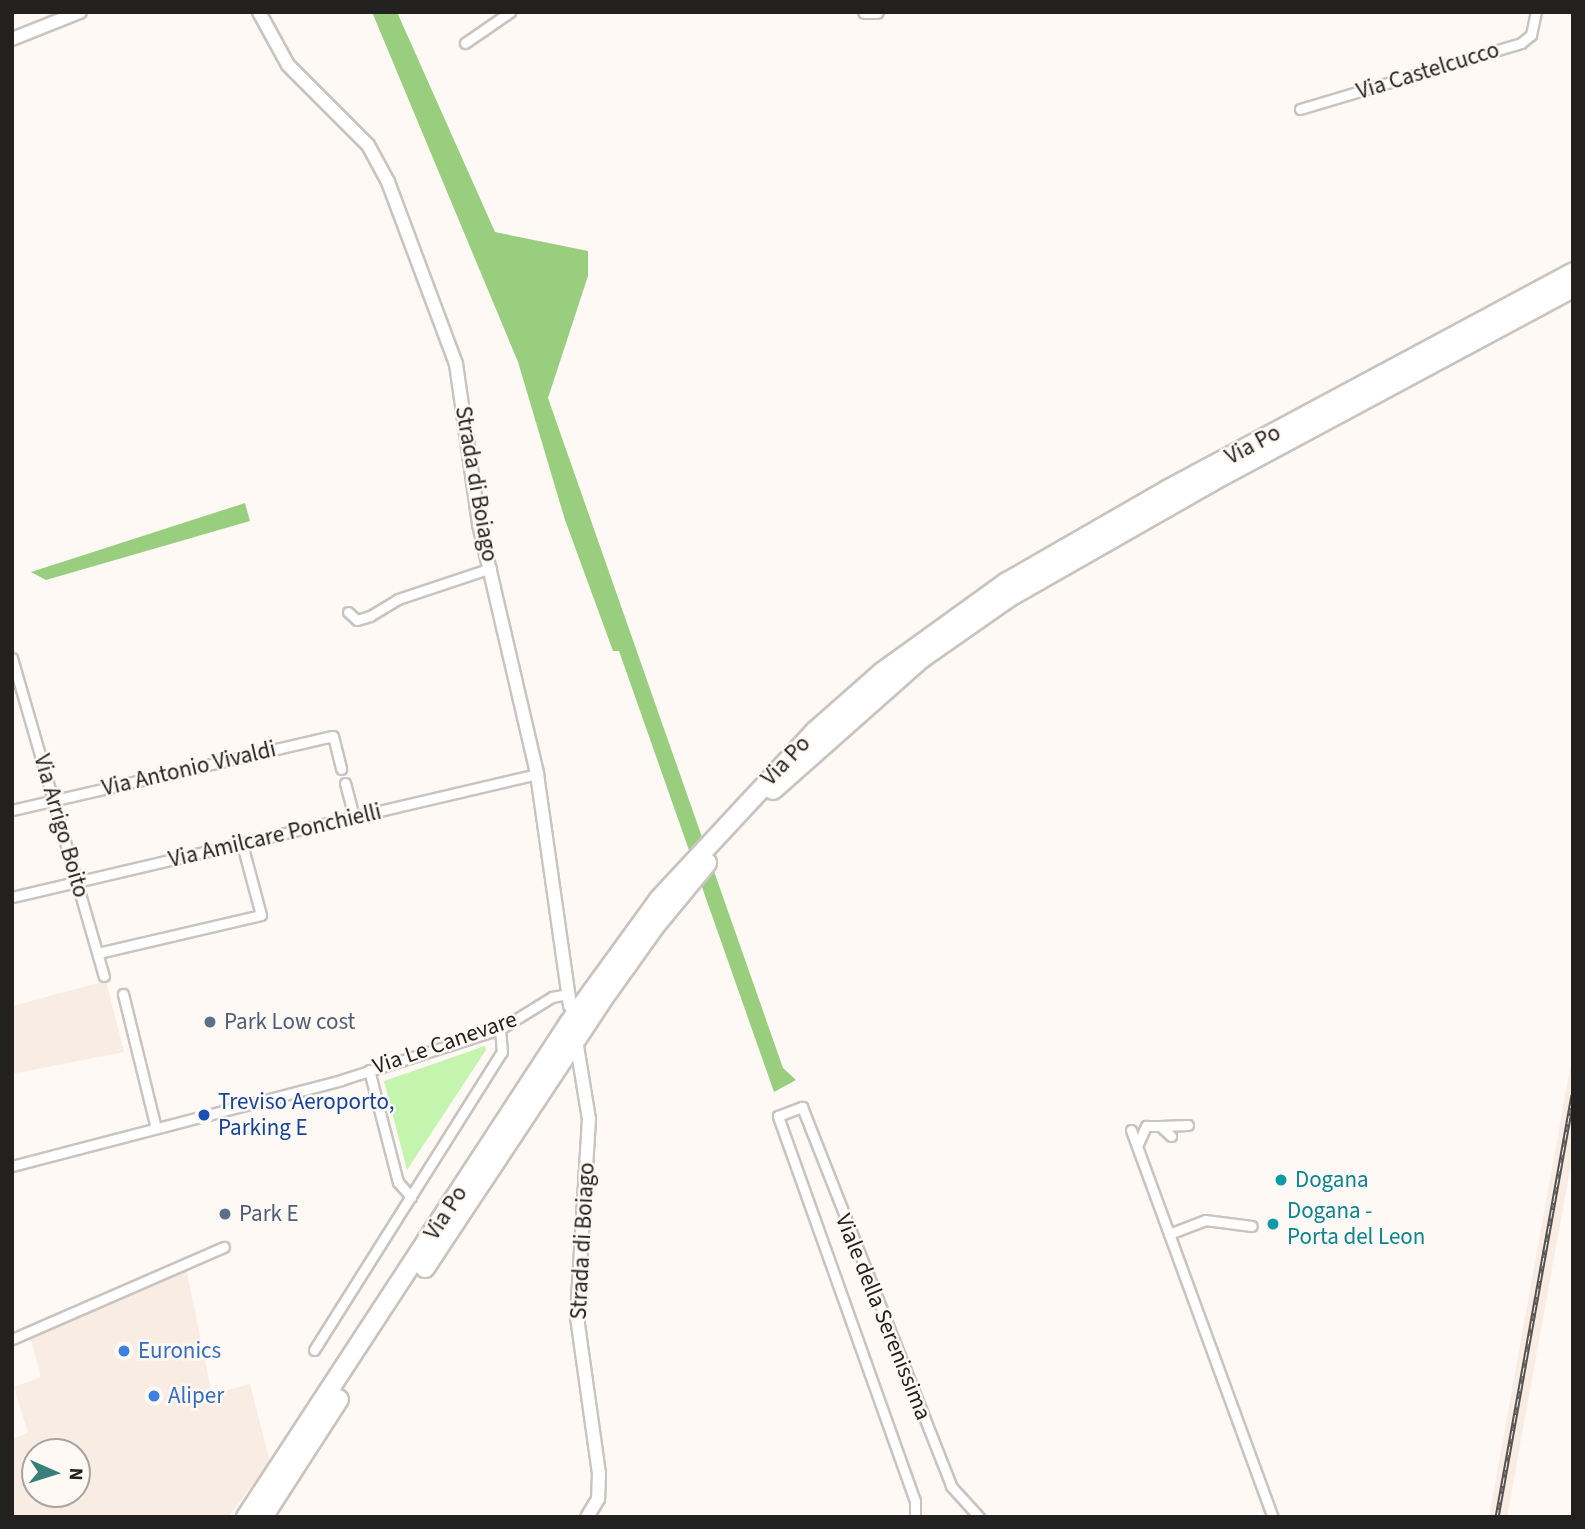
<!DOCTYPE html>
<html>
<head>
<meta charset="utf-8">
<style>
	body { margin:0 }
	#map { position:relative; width:1585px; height:1529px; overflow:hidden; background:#fef9f5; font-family:"Source Sans 3",sans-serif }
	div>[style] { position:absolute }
	.built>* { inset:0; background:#f8ece3 }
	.green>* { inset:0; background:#c4f4ad }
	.forest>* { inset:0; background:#9ace7f }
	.roads { filter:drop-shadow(2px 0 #c9c4c0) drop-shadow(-2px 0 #c9c4c0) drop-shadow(0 2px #c9c4c0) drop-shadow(0 -2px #c9c4c0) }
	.street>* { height:9px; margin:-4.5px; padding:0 4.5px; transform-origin:4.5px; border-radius:4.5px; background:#fff }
	.secondary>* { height:12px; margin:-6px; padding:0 6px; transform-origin:6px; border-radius:6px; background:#fff }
	.highway>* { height:18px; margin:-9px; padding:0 9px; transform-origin:9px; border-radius:9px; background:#fff }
	.rail>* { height:5px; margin-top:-2.5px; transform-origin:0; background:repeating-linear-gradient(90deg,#fef9f5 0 8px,#555351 0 16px); box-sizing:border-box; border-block:2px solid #555351 }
	.dots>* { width:19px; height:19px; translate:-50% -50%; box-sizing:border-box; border:4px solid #fef9f5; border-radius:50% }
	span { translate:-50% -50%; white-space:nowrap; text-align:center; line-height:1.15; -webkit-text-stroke:5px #fef9f5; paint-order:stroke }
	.street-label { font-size:23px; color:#232120 }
	.service-label { font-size:23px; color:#4e5e75 }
	.left { translate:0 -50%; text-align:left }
	.transit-label { font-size:23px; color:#164399 }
	.culture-label { font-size:23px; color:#0d838f }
	.shop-label { font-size:23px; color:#366cbe }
	.frame { position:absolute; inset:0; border:14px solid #232120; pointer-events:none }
	.north { position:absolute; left:21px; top:1438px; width:70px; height:70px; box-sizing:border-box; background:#fef9f5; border:2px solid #a6a3a0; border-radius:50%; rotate:93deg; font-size:19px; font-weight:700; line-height:28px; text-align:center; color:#232120 }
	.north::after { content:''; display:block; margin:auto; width:24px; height:32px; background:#39807a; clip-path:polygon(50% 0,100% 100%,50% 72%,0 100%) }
</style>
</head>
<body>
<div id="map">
	<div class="built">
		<i style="clip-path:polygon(106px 981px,124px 1052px,12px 1074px,12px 1006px)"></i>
		<i style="clip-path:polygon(1573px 1052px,1573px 1153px,1507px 1517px,1489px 1517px)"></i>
		<i style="clip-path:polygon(evenodd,186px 1268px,212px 1394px,250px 1384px,270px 1462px,228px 1517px,12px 1517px,12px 1439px,28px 1433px,14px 1387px,41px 1377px,30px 1335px,186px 1268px,35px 1452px,77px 1452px,77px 1494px,35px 1494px,35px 1452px)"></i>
	</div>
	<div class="green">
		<i style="clip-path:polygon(485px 1046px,486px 1050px,407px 1170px,384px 1081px)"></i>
	</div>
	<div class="forest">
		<i style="clip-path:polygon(372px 12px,397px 12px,495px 232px,588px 251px,588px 276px,548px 398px,783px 1068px,796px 1080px,774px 1092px,619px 651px,613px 651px,565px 520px,518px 362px)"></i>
		<i style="clip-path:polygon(245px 503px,250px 521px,46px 580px,31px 572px)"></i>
	</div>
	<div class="roads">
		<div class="street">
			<i style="left:465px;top:43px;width:55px;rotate:-34.6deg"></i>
			<i style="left:1300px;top:109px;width:231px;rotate:-16.6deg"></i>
			<i style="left:1521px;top:43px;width:13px;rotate:-39deg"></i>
			<i style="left:1531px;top:35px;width:24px;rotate:-78deg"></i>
			<i style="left:348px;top:612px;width:12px;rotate:42deg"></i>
			<i style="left:357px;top:620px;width:14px;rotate:-17deg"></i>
			<i style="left:370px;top:616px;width:33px;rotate:-31deg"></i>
			<i style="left:398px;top:599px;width:98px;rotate:-18.4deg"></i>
			<i style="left:12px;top:658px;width:331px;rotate:73.9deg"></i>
			<i style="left:345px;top:783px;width:35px;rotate:75deg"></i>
			<i style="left:12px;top:810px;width:329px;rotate:-13deg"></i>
			<i style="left:333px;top:736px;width:34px;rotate:76deg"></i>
			<i style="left:12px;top:897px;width:539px;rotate:-13.19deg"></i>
			<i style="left:98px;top:953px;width:167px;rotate:-13.1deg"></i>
			<i style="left:261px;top:915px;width:73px;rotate:-105deg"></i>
			<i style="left:123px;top:994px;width:138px;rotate:76.2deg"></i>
			<i style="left:369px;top:1070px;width:116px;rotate:75.5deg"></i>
			<i style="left:398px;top:1182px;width:20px;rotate:49deg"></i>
			<i style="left:1160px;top:1126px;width:28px;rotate:-2deg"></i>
			<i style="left:1131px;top:1130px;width:412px;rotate:69.9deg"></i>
			<i style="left:1138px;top:1144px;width:20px;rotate:-66deg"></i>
			<i style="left:1146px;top:1126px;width:14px"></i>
			<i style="left:1160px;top:1126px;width:15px;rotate:42deg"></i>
			<i style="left:12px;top:1166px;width:340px;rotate:-14.6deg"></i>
			<i style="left:341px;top:1080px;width:167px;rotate:-17.8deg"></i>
			<i style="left:500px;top:1029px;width:61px;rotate:-31.6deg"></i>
			<i style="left:552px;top:997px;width:16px;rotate:-11deg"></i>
			<i style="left:1169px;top:1234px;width:39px;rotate:-21deg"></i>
			<i style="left:1205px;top:1220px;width:47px;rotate:7.3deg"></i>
			<i style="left:12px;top:1339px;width:231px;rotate:-23.5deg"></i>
			<i style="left:314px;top:1350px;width:352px;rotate:-57.8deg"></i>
			<i style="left:502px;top:1052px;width:23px;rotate:-95deg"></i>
			<i style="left:915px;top:1517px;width:16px;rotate:-90deg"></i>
			<i style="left:915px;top:1501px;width:409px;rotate:-109.6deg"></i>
			<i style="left:778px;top:1116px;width:26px;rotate:-21deg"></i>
			<i style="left:802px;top:1107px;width:407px;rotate:68.5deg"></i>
			<i style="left:951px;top:1486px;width:42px;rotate:47.9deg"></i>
		</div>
		<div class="secondary">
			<i style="left:259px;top:12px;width:60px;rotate:61.3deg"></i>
			<i style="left:288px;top:65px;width:113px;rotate:45deg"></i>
			<i style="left:368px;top:145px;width:42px;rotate:61.6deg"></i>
			<i style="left:388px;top:182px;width:194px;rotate:69.5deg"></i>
			<i style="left:456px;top:364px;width:162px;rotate:81.8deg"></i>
			<i style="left:479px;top:524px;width:257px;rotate:76.9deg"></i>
			<i style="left:537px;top:774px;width:234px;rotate:81.9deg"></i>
			<i style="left:865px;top:12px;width:12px"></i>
			<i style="left:12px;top:39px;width:73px;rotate:-21.7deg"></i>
			<i style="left:577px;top:1046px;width:74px;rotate:80.7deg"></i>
			<i style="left:589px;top:1119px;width:198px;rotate:93.5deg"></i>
			<i style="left:577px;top:1317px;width:158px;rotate:82deg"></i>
			<i style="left:599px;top:1473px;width:26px;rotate:92deg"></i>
			<i style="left:598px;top:1499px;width:21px;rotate:121deg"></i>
		</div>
		<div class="highway">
			<i style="left:773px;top:790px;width:198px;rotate:-41.5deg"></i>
			<i style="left:921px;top:659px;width:106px;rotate:-35deg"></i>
			<i style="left:1008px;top:598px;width:234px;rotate:-29.7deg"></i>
			<i style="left:1211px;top:482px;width:411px;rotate:-28.2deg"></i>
			<i style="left:425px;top:1268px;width:331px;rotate:-56.5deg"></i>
			<i style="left:608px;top:992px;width:81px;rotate:-54.5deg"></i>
			<i style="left:655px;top:926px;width:82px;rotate:-50.5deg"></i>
			<i style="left:246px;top:1517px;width:590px;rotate:-56.82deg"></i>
			<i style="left:569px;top:1023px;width:153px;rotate:-54deg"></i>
			<i style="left:659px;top:899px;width:229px;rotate:-47.1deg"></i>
			<i style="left:815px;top:731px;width:89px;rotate:-41.4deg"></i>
			<i style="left:882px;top:672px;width:154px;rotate:-35.8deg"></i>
			<i style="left:1007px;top:582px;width:185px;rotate:-29.9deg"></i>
			<i style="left:1167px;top:490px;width:461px;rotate:-28.2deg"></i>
			<i style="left:263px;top:1517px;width:140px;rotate:-57.2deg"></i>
		</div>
	</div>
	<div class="rail">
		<i style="left:1497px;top:1517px;width:429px;rotate:-79.8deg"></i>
	</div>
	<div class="dots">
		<i style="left:210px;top:1022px;background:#5c6f8a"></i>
		<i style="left:204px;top:1115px;background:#1a4fb4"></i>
		<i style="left:1281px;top:1180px;background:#0f9aa8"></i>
		<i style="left:225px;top:1214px;background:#5c6f8a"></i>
		<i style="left:1273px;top:1224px;background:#0f9aa8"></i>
		<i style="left:124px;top:1351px;background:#3f7fe0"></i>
		<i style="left:154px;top:1396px;background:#3f7fe0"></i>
	</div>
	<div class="street-label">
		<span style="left:1428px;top:71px;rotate:-17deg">Via Castelcucco</span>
		<span style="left:1253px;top:445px;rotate:-28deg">Via Po</span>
		<span style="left:476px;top:484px;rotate:80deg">Strada di Boiago</span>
		<span style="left:786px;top:761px;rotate:-46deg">Via Po</span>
		<span style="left:189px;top:769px;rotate:-13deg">Via Antonio Vivaldi</span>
		<span style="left:61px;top:826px;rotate:74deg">Via Arrigo Boito</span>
		<span style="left:275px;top:836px;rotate:-13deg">Via Amilcare Ponchielli</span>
		<span style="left:445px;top:1043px;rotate:-19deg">Via Le Canevare</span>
		<span style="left:446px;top:1213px;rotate:-57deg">Via Po</span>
		<span style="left:583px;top:1241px;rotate:-87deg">Strada di Boiago</span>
		<span style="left:883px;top:1317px;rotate:68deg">Viale della Serenissima</span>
	</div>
	<div class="service-label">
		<span class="left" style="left:224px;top:1022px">Park Low cost</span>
		<span class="left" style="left:239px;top:1214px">Park E</span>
	</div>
	<div class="transit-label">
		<span class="left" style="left:218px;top:1115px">Treviso Aeroporto,<br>Parking E</span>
	</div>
	<div class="culture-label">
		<span class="left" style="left:1295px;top:1180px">Dogana</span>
		<span class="left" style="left:1287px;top:1224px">Dogana -<br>Porta del Leon</span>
	</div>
	<div class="shop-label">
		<span class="left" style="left:138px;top:1351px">Euronics</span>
		<span class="left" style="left:168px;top:1396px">Aliper</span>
	</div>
	<div class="frame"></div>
	<div class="north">N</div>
</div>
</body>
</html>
